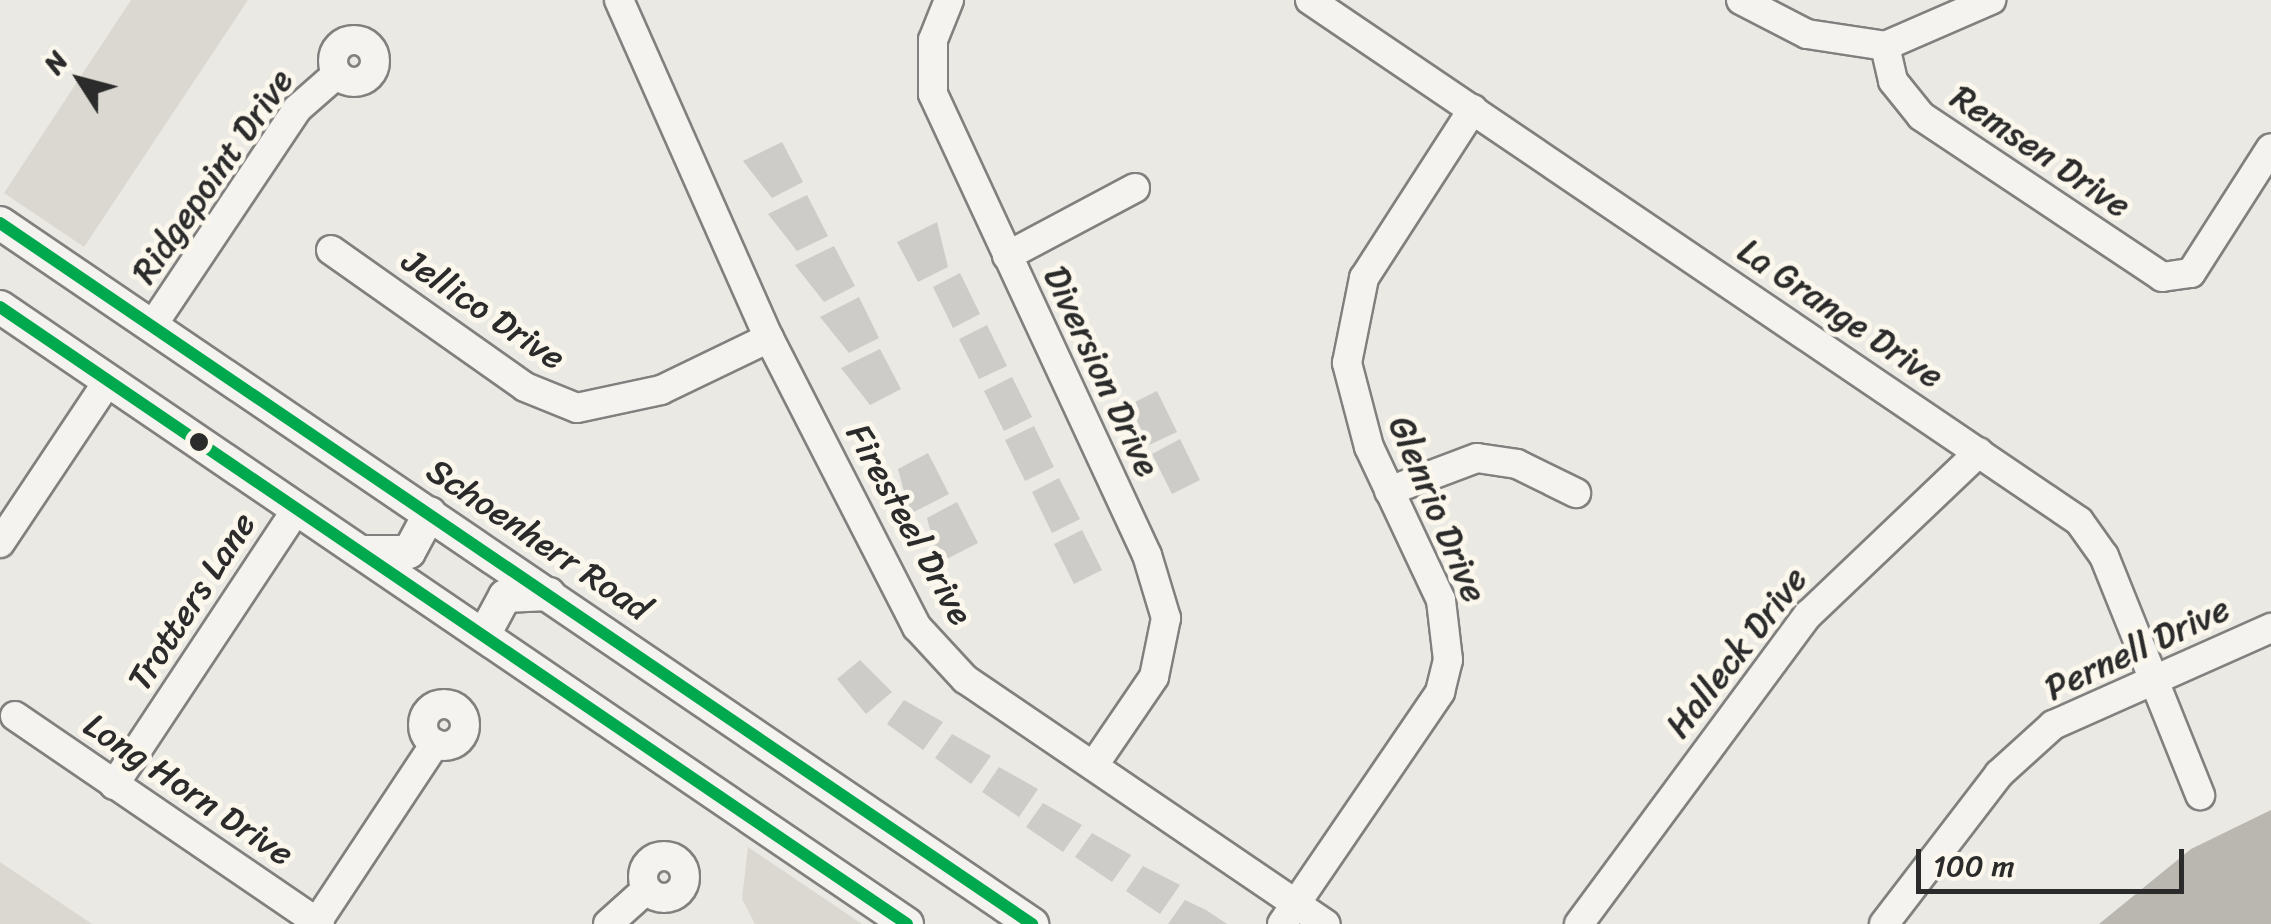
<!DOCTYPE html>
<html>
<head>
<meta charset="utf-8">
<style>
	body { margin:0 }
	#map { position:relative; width:2271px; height:924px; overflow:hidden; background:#eae9e4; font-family:Sriracha,sans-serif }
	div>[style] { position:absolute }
	.green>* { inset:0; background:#dbd8d1 }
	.water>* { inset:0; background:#b9b7b0 }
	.building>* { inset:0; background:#cdccc8 }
	.roads { filter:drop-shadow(2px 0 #81807e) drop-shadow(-2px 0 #81807e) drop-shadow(0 2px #81807e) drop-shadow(0 -2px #81807e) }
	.minor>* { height:28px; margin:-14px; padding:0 14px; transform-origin:14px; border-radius:14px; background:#f4f3ef }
	.minor>.ring { margin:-14px; padding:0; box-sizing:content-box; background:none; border:28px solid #f4f3ef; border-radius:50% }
	.major>* { height:32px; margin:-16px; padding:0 16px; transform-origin:16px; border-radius:16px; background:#f4f3ef }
	.bus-1>* { height:12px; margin:-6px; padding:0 6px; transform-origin:6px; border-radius:6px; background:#00a94e }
	.dots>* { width:28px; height:28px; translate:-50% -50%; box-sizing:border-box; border:5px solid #fbf7ec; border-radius:50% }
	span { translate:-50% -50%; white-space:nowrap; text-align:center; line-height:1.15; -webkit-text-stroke:10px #fbf7ec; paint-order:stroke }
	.street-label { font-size:35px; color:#2b2b2b }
	.north { position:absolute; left:30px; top:30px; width:100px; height:100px; -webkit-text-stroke:8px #fbf7ec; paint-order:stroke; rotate:306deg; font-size:28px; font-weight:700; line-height:40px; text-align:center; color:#2b2b2b }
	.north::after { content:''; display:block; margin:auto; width:35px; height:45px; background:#2b2b2b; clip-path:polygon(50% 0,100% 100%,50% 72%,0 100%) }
	.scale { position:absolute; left:1916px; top:849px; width:268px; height:45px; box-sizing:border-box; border:5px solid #2b2b2b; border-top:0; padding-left:12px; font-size:30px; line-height:35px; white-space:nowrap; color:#2b2b2b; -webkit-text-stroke:8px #fbf7ec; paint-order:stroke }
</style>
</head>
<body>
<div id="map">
	<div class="green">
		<i style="clip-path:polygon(131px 0,248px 0,84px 247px,4px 193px)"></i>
		<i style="clip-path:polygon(748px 846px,748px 847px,862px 924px,755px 924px,742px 899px)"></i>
		<i style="clip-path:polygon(0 862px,92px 924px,0 924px)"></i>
	</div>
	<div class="water">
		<i style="clip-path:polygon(2271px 810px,2271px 924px,2099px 924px,2191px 849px)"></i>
	</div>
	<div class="building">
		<i style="clip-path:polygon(782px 142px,803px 182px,772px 198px,743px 161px)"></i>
		<i style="clip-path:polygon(807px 195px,828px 236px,797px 251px,768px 214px)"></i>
		<i style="clip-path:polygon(937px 222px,948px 267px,918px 282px,897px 242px)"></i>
		<i style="clip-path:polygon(834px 246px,855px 286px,824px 302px,795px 265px)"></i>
		<i style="clip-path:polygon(960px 273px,980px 314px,953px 328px,933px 287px)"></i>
		<i style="clip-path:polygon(859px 297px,879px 338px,849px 353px,820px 317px)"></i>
		<i style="clip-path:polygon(987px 325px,1007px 366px,979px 379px,959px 339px)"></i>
		<i style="clip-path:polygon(880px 349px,901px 389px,870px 405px,841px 368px)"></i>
		<i style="clip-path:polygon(1012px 377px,1032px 417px,1004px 431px,984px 391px)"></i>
		<i style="clip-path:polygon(1157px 391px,1177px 432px,1149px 445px,1129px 405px)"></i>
		<i style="clip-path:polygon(1034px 426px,1054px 467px,1025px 481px,1005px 440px)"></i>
		<i style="clip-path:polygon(1180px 439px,1200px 480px,1172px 494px,1152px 454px)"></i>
		<i style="clip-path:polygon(928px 453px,949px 494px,910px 514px,898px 469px)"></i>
		<i style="clip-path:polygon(1059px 478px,1080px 519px,1052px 533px,1032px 492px)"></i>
		<i style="clip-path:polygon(957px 502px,978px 543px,939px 563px,927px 518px)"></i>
		<i style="clip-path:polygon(1082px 530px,1102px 570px,1074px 584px,1054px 544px)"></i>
		<i style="clip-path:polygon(860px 660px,892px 692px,866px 714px,837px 679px)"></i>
		<i style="clip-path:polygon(904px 700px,943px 722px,923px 750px,887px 724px)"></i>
		<i style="clip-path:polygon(952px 734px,991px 756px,971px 784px,935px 758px)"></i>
		<i style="clip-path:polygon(999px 767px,1038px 789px,1019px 817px,982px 792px)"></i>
		<i style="clip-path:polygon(1043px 803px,1082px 825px,1063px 852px,1026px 827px)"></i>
		<i style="clip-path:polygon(1092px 833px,1131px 855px,1112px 882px,1075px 857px)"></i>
		<i style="clip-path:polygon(1143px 866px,1180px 885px,1160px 914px,1126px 891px)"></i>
		<i style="clip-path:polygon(1185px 900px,1206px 910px,1227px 924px,1168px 924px)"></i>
	</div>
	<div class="roads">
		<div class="minor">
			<i style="left:619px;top:0;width:370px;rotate:66.1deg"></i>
			<i style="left:769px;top:338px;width:325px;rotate:62.9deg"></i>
			<i style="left:917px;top:627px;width:71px;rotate:47.3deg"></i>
			<i style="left:965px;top:679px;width:436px;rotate:34.2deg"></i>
			<i style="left:949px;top:0;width:43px;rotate:111.8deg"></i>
			<i style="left:933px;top:40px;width:54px;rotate:90deg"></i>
			<i style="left:933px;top:94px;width:508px;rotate:65.1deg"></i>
			<i style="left:1147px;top:555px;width:66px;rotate:73.2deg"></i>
			<i style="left:1166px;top:618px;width:60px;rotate:101.5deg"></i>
			<i style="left:1154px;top:677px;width:107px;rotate:124.3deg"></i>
			<i style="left:1310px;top:0;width:929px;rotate:34.12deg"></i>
			<i style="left:2079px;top:521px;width:43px;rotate:54.5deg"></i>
			<i style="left:2104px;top:556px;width:258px;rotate:68.1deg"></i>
			<i style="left:1741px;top:0;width:74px;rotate:27.3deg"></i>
			<i style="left:1807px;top:34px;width:79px;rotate:8.7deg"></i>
			<i style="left:1885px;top:46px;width:116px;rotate:-23.5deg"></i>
			<i class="ring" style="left:333px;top:40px;width:14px;height:14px"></i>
			<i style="left:1885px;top:46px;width:36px;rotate:77deg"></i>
			<i style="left:1893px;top:81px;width:45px;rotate:51.3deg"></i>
			<i style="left:1921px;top:116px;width:290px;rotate:33.7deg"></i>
			<i style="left:2162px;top:277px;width:29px;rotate:-8deg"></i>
			<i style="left:2191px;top:273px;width:148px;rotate:-57.4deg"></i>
			<i style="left:331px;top:250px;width:237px;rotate:35.2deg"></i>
			<i style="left:525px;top:387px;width:56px;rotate:22deg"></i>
			<i style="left:577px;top:408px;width:86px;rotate:-12.1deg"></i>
			<i style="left:661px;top:390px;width:120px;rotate:-25.7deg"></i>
			<i style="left:1007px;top:256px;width:145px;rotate:-28deg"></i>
			<i style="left:152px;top:326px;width:261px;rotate:-56.2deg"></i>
			<i style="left:297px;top:109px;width:53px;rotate:-41.2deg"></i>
			<i style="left:1389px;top:491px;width:94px;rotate:-20.6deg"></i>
			<i style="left:1477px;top:458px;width:40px;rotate:8.5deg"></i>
			<i style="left:1517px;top:464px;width:66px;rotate:26.2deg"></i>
			<i style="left:0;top:543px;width:195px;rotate:-56.3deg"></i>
			<i class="ring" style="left:423px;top:704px;width:14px;height:14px"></i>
			<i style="left:15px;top:716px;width:369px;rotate:34.3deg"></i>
			<i style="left:114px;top:785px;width:332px;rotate:-56.5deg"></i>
			<i class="ring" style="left:643px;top:856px;width:14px;height:14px"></i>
			<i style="left:317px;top:922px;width:214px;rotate:-56.5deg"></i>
			<i style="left:608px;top:924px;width:52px;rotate:-41.9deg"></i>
			<i style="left:1282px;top:924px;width:281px;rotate:-55.7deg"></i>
			<i style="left:1440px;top:692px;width:33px;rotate:-76deg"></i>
			<i style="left:1448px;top:660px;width:60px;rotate:-96.7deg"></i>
			<i style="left:1441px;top:600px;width:169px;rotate:-115.2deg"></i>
			<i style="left:1369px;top:447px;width:87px;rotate:-104.7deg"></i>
			<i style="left:1347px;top:363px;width:87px;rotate:-78.7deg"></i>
			<i style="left:1364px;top:278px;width:201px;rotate:-57.2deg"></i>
			<i style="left:1579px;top:924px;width:385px;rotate:-53.5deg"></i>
			<i style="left:1808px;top:615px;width:236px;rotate:-43.6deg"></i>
			<i style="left:1884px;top:924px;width:189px;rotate:-52.5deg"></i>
			<i style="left:1999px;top:774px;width:73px;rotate:-42.2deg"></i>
			<i style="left:2053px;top:725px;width:239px;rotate:-24deg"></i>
		</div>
		<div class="major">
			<i style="left:0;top:223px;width:1248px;rotate:34.19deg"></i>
			<i style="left:0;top:307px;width:1097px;rotate:34.23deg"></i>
			<i style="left:361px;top:552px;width:48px"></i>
			<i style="left:409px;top:552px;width:44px;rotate:-61.7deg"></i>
			<i style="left:484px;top:635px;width:44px;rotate:-61.7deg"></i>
			<i style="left:505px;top:596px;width:44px;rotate:-2.6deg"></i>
		</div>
	</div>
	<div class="bus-1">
		<i style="left:0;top:223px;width:1248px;rotate:34.19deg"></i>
		<i style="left:0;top:307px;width:1097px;rotate:34.23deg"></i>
	</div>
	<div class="dots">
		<i style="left:199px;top:442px;background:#2b2b2b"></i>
	</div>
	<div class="street-label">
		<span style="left:2041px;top:151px;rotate:34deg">Remsen Drive</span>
		<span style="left:212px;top:176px;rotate:-55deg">Ridgepoint Drive</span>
		<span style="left:484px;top:309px;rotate:34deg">Jellico Drive</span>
		<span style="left:1841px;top:313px;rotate:34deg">La Grange Drive</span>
		<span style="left:1102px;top:371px;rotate:65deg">Diversion Drive</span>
		<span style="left:1438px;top:509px;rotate:67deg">Glenrio Drive</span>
		<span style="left:910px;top:524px;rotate:61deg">Firesteel Drive</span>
		<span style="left:539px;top:539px;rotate:34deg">Schoenherr Road</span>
		<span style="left:191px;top:601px;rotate:-57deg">Trotters Lane</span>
		<span style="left:2137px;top:648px;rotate:-25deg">Pernell Drive</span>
		<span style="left:1736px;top:652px;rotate:-52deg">Halleck Drive</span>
		<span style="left:189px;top:789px;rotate:34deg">Long Horn Drive</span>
	</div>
	<div class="north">N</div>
	<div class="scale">100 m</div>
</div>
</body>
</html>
